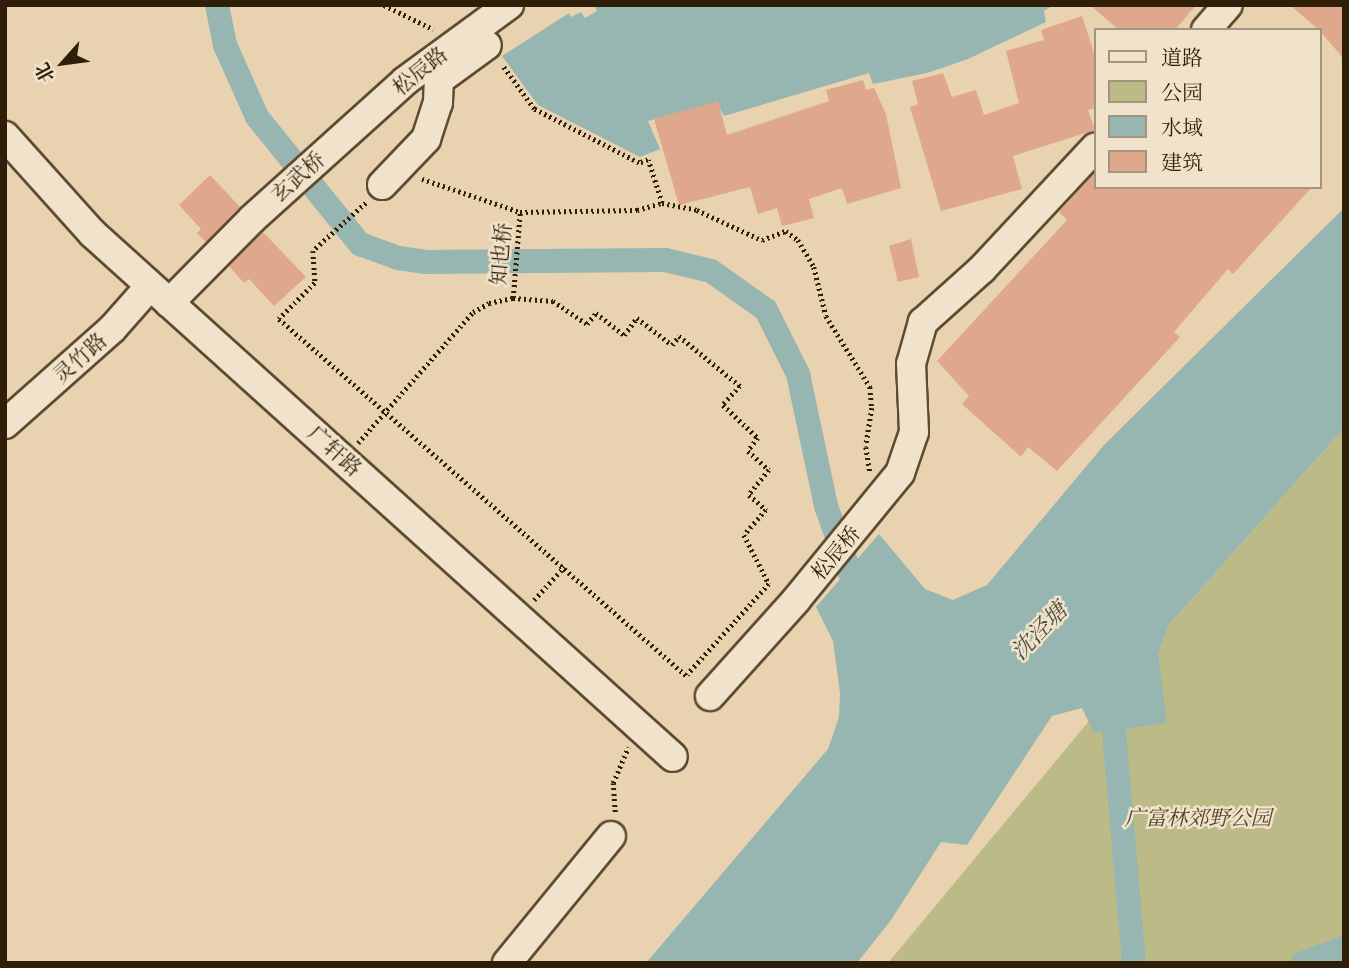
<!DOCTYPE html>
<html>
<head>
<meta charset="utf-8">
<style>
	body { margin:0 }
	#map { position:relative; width:1349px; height:968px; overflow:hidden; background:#e8d2af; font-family:"Gentium Book Plus","Noto Serif SC",serif }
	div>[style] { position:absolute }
	.green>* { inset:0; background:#bcba86 }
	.water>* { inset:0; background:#98b6b1 }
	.canal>* { height:24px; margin:-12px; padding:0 12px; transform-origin:12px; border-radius:12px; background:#98b6b1 }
	.building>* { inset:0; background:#dfa88c }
	.path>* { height:4.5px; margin-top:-2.25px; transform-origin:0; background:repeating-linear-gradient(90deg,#301f08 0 2px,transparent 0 5.5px) }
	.roads { filter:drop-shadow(2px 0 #5e4c32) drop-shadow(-2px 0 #5e4c32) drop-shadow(0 2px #5e4c32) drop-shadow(0 -2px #5e4c32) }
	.minor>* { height:28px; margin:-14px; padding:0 14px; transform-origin:14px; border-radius:14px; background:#f0e2cb }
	span { translate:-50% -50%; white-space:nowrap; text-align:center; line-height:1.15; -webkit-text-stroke:5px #f0e2cb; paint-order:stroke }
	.street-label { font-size:21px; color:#301f08 }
	.park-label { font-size:21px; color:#534628; font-style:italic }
	.water-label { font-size:23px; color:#4f4c3b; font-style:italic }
	.frame { position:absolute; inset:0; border:7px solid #301f08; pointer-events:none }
	.legend { position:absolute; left:1094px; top:28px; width:228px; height:161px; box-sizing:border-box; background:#f0e2cb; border:2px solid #a3947d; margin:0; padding:9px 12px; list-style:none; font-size:21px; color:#301f08 }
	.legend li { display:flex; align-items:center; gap:14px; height:35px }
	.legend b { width:35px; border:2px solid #a3947d }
	.north { position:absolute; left:28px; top:28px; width:70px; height:70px; -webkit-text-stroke:5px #f0e2cb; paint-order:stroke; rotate:242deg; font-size:19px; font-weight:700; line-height:28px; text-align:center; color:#301f08 }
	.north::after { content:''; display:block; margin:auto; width:24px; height:32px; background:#301f08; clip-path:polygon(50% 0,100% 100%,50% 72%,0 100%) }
</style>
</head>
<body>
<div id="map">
	<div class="green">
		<i style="clip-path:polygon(1344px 428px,1344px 963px,888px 963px,1168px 626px)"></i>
	</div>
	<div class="water">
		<i style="clip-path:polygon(594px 5px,1054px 5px,1044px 11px,1046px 22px,968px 59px,927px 73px,873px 84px,869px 73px,724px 116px,717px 102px,648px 121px,660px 149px,640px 157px,538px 105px,502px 56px,569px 13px,571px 17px,581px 12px,585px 18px,597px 11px)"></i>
		<i style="clip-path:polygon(1344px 208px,1344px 428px,1168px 626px,1158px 654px,1167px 723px,1094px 733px,1082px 708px,1052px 716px,967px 845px,941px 842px,891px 920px,857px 963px,646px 963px,828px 749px,839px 717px,840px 693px,833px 641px,816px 607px,879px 534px,925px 589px,953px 600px,987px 585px,1104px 445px)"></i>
	</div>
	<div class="canal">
		<i style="left:217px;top:5px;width:41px;rotate:78.7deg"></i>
		<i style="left:225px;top:45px;width:79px;rotate:66deg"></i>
		<i style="left:257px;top:117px;width:164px;rotate:51deg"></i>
		<i style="left:360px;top:244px;width:40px;rotate:20.2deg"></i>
		<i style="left:398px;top:258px;width:27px;rotate:8deg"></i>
		<i style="left:425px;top:262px;width:240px;rotate:-0.5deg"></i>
		<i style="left:665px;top:260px;width:47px;rotate:13.4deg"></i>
		<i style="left:711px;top:271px;width:67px;rotate:35.3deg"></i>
		<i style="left:766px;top:310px;width:72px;rotate:63.4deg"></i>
		<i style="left:798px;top:374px;width:135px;rotate:78deg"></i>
		<i style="left:826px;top:506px;width:98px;rotate:70.3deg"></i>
		<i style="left:1111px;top:696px;width:268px;rotate:85.1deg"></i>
		<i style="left:1303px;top:963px;width:44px;rotate:-20.1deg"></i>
	</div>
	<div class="building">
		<i style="clip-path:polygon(1090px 5px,1196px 5px,1175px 30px,1119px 30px)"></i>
		<i style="clip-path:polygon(1290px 5px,1344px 5px,1344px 59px,1319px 30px)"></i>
		<i style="clip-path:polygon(1082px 16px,1095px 56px,1095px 108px,1088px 110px,1095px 130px,1013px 156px,1022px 189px,941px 211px,910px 107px,918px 104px,912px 81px,943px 73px,952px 97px,976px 90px,984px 115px,1019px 103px,1006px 51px,1044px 40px,1041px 30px)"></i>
		<i style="clip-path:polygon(863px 80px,866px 90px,874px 88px,886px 114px,901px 188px,847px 204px,842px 188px,809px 199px,814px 218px,782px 226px,777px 208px,758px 214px,750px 187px,679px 205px,654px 119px,718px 101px,727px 135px,829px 101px,826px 90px)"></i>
		<i style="clip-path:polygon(1095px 172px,1095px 187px,1312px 187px,1233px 274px,1228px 269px,1174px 332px,1180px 337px,1057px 471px,1028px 447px,1021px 457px,962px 404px,969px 396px,937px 361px,1067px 220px,1059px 212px)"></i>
		<i style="clip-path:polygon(210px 175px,240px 207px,206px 242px,197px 233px,201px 229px,179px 205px)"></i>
		<i style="clip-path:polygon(263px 232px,306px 277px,274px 306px,249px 279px,244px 283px,229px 266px)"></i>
		<i style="clip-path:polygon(911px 239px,919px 277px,898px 282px,889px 246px)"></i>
	</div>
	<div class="path">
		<i style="left:384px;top:5px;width:55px;rotate:26.1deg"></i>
		<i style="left:422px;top:179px;width:103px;rotate:18.6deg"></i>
		<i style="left:520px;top:212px;width:117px;rotate:-1deg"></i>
		<i style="left:637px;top:210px;width:26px;rotate:-16deg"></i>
		<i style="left:662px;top:203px;width:45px;rotate:-108deg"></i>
		<i style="left:648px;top:160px;width:9px;rotate:162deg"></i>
		<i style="left:639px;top:163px;width:118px;rotate:-152.8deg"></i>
		<i style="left:534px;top:109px;width:54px;rotate:-126deg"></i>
		<i style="left:366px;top:203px;width:72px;rotate:137.8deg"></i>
		<i style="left:313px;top:251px;width:32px;rotate:86deg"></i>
		<i style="left:315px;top:283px;width:51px;rotate:135deg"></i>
		<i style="left:279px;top:319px;width:544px;rotate:41.2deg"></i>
		<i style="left:662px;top:203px;width:36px;rotate:11deg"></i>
		<i style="left:697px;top:210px;width:72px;rotate:24.8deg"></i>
		<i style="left:762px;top:240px;width:26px;rotate:-21deg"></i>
		<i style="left:786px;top:231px;width:15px;rotate:37deg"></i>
		<i style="left:798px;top:240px;width:31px;rotate:59deg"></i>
		<i style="left:814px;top:267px;width:50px;rotate:76.2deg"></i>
		<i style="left:826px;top:316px;width:84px;rotate:58.2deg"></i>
		<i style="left:870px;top:387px;width:21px;rotate:85deg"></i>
		<i style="left:872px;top:408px;width:39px;rotate:99deg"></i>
		<i style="left:866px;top:447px;width:26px;rotate:81deg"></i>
		<i style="left:513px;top:298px;width:86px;rotate:-85.3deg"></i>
		<i style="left:358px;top:443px;width:174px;rotate:-48.7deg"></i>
		<i style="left:473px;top:312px;width:18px;rotate:-29deg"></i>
		<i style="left:489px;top:303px;width:25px;rotate:-12deg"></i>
		<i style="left:513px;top:298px;width:40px;rotate:4.3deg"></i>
		<i style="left:553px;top:301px;width:41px;rotate:34.1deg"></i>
		<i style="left:587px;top:324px;width:14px;rotate:-51deg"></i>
		<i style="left:596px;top:313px;width:36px;rotate:38deg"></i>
		<i style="left:624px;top:335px;width:21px;rotate:-53deg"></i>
		<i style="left:637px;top:318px;width:44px;rotate:37.6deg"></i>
		<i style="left:672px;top:345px;width:11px;rotate:-52deg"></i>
		<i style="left:679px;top:336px;width:79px;rotate:39.3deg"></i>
		<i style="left:740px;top:386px;width:25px;rotate:132deg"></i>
		<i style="left:723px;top:405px;width:48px;rotate:43.3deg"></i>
		<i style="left:758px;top:438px;width:16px;rotate:128deg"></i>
		<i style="left:748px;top:451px;width:28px;rotate:42deg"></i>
		<i style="left:769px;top:470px;width:32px;rotate:129deg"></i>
		<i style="left:749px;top:495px;width:23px;rotate:41deg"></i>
		<i style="left:766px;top:510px;width:33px;rotate:131deg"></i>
		<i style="left:744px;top:535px;width:55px;rotate:63deg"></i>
		<i style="left:769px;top:584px;width:122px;rotate:132deg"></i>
		<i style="left:534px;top:600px;width:45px;rotate:-47.7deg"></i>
		<i style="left:615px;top:812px;width:29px;rotate:-94deg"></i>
		<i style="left:613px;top:783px;width:39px;rotate:-67deg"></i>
	</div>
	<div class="roads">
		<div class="minor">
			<i style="left:1206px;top:30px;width:33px;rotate:-49deg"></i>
			<i style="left:5px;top:136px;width:130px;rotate:48.1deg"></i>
			<i style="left:92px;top:233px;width:782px;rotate:42.05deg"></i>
			<i style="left:382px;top:185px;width:64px;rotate:-46.3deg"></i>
			<i style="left:426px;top:139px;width:38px;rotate:-72deg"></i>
			<i style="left:438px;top:103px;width:23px;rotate:-88deg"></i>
			<i style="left:439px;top:80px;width:59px;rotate:-36.1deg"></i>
			<i style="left:169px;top:303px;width:118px;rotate:-45.3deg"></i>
			<i style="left:252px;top:219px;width:206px;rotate:-42deg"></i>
			<i style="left:405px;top:81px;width:129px;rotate:-36.2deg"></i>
			<i style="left:5px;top:424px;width:143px;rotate:-41.6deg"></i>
			<i style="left:112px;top:329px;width:57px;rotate:-48.5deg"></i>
			<i style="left:710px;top:696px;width:129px;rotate:-48.1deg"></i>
			<i style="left:796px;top:600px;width:164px;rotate:-50.7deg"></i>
			<i style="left:900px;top:473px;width:43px;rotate:-71.1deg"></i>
			<i style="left:914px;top:432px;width:68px;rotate:-92.5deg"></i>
			<i style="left:911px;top:364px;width:44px;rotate:-74.1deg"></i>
			<i style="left:923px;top:322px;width:79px;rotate:-41.9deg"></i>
			<i style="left:982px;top:269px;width:166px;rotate:-47deg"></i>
			<i style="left:507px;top:963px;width:164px;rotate:-50.7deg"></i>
		</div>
	</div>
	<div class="street-label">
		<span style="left:420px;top:71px;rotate:-39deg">松辰路</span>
		<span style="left:298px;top:177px;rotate:-42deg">玄武桥</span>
		<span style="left:501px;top:254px;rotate:-85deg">知也桥</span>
		<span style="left:80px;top:358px;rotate:-42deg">灵竹路</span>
		<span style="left:335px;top:451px;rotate:42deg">广轩路</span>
		<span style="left:836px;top:553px;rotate:-50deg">松辰桥</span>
	</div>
	<div class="park-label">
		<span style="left:1198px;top:818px">广富林郊野公园</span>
	</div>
	<div class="water-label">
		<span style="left:1039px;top:631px;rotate:-46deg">沈泾塘</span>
	</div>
	<div class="frame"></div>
	<ul class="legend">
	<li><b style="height:9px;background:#f0e2cb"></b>道路</li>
	<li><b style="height:19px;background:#bcba86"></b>公园</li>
	<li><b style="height:19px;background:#98b6b1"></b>水域</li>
	<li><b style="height:19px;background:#dfa88c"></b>建筑</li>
	</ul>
	<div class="north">北</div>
</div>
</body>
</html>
